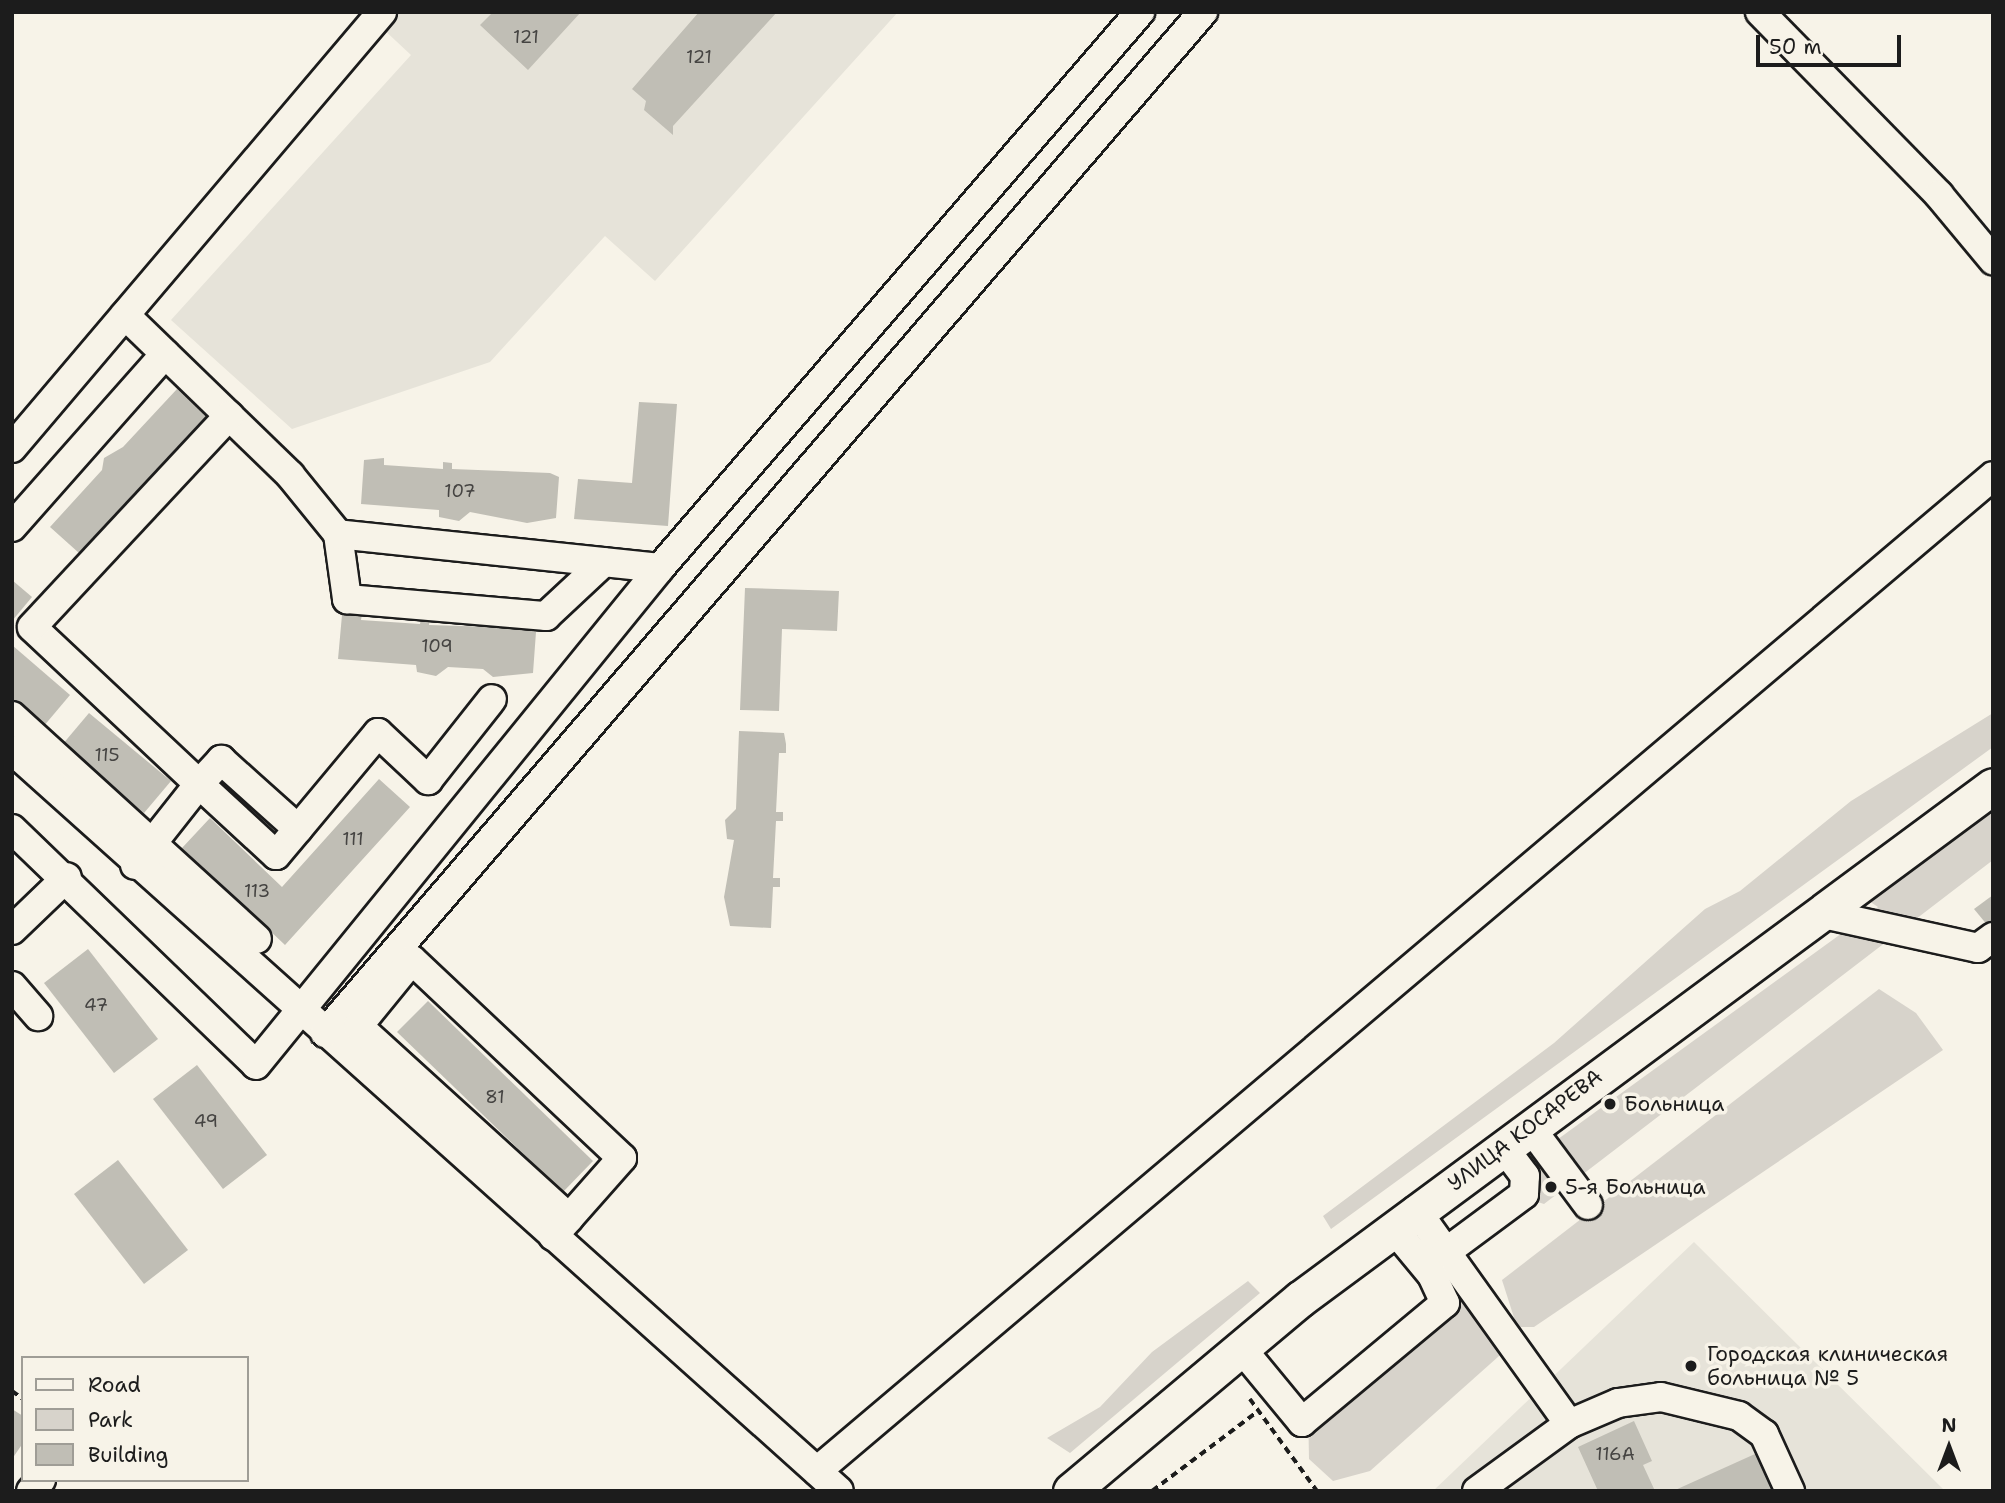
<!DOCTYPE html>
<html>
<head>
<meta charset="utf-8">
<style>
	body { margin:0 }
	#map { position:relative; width:2005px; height:1503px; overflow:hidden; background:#f7f3e8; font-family:"Shantell Sans",sans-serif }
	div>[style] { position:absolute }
	.built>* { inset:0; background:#e6e3d9 }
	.green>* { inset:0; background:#d7d3cb }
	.building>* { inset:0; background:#c0beb5 }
	.path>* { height:3.5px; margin-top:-1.75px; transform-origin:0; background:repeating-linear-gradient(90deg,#1c1c1c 0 7px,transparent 0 12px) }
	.roads { filter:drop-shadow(2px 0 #1c1c1c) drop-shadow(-2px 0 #1c1c1c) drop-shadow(0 2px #1c1c1c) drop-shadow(0 -2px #1c1c1c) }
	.minor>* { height:28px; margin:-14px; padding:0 14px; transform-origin:14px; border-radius:14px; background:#f7f3e8 }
	.major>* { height:35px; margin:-17.5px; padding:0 17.5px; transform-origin:17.5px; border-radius:17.5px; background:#f7f3e8 }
	.dots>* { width:19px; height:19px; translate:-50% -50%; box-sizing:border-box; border:4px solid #f7f3e8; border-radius:50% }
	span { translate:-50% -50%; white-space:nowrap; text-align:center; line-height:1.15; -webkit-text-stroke:7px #f7f3e8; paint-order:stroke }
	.number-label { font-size:18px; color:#454442 }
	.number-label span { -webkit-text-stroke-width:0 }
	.poi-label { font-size:21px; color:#1c1c1c }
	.left { translate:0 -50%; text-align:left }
	.street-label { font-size:21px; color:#1c1c1c }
	.frame { position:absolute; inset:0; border:14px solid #1c1c1c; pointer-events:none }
	.legend { position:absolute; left:21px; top:1356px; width:228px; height:126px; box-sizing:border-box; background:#f7f3e8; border:2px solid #9f9d96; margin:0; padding:9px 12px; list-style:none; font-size:21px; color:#1c1c1c }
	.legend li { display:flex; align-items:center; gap:14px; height:35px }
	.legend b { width:35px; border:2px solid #9f9d96 }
	.north { position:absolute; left:1914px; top:1412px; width:70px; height:70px; -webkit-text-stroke:5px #f7f3e8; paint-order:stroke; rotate:0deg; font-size:19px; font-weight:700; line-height:28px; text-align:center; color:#1c1c1c }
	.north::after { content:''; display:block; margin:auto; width:24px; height:32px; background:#1c1c1c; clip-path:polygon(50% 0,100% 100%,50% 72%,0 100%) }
	.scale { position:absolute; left:1756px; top:35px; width:145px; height:32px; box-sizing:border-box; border:4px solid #1c1c1c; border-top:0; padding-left:9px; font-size:21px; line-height:24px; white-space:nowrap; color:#1c1c1c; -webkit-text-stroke:5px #f7f3e8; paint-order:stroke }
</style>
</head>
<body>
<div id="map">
	<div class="built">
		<i style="clip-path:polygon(394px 12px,898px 12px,655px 281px,605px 236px,490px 362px,292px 429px,171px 320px,411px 55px,381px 27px)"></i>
		<i style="clip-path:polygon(1694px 1242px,1945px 1491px,1433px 1491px)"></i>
	</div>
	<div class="green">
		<i style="clip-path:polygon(1993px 713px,1993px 747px,1331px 1229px,1323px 1216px,1554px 1043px,1705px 909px,1740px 891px,1851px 801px)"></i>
		<i style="clip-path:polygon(1993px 807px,1993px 860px,1544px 1204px,1513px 1194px,1507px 1176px,1878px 907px,1866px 899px)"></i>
		<i style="clip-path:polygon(1879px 989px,1916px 1013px,1943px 1050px,1534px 1327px,1517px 1327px,1502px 1280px)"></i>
		<i style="clip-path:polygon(1248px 1281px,1260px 1293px,1070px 1453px,1047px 1438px,1100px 1407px,1152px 1352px)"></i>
		<i style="clip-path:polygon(1454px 1284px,1508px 1348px,1370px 1471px,1333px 1481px,1309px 1459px,1308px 1406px)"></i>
	</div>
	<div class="building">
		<i style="clip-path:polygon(493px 12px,505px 14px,581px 12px,528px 70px,480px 25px)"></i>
		<i style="clip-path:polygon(699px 12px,777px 12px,673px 126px,673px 135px,644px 110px,646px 101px,632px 89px)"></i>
		<i style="clip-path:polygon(177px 389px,207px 418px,79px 553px,50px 527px,102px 470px,104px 458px,123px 447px)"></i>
		<i style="clip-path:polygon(639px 402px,677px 404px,668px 526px,574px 519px,578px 479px,632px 483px)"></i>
		<i style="clip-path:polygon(384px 458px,384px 465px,443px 469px,443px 462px,452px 463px,452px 469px,550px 473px,559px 477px,556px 518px,527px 523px,470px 512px,459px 521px,439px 517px,439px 510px,361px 504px,364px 460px)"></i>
		<i style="clip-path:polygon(12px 580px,32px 597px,12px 621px)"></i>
		<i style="clip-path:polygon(745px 588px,839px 591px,837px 631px,782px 629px,779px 711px,740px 710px)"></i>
		<i style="clip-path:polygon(362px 614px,361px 620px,420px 624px,421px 618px,430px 618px,429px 625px,527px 628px,536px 632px,533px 673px,493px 677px,483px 669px,448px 667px,436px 676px,417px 672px,416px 665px,338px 659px,342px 615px)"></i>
		<i style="clip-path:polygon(12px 645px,70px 695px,43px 727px,12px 701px)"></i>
		<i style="clip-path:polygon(89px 713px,171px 781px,144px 813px,62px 745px)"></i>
		<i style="clip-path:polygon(739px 731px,784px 733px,786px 744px,786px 753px,779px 753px,776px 812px,783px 812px,783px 821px,776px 821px,773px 878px,780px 878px,780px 887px,773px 887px,771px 928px,730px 926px,724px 897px,734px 840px,727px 839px,725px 820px,736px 809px)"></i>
		<i style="clip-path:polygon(379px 779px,410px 807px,285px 945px,182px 848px,210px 818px,282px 887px)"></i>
		<i style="clip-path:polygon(1993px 895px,1993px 932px,1974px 909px)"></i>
		<i style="clip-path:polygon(88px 949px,158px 1039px,114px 1073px,44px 983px)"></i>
		<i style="clip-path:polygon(428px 1001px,593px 1161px,563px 1192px,397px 1032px)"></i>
		<i style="clip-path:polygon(197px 1065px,267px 1155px,223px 1189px,153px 1099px)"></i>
		<i style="clip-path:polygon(118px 1160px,188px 1250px,144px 1284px,74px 1194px)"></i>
		<i style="clip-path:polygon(12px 1409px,23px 1416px,23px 1443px,12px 1459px)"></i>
		<i style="clip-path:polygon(1634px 1421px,1652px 1461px,1643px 1465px,1655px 1491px,1598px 1491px,1578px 1447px)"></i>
		<i style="clip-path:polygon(1766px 1449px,1782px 1484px,1767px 1491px,1673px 1491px)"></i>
	</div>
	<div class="path">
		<i style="left:12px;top:1391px;width:14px;rotate:36deg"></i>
		<i style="left:1250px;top:1399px;width:114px;rotate:53.9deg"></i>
		<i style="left:1152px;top:1491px;width:133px;rotate:-37deg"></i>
	</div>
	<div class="roads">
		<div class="minor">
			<i style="left:1760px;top:12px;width:256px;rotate:45.6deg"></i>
			<i style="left:1939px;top:195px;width:85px;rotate:50.3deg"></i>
			<i style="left:125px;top:315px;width:230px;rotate:44.1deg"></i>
			<i style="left:290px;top:475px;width:76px;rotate:50.9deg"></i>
			<i style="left:338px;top:534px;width:66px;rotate:82.1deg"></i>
			<i style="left:347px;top:599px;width:200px;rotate:4.9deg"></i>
			<i style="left:546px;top:616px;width:79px;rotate:-43deg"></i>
			<i style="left:12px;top:448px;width:572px;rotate:-49.68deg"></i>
			<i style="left:12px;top:527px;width:231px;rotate:-48.5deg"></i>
			<i style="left:660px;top:568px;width:735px;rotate:-49.2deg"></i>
			<i style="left:12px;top:716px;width:331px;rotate:42.3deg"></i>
			<i style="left:12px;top:750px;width:1110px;rotate:41.86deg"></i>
			<i style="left:12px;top:829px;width:339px;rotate:44deg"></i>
			<i style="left:256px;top:1065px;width:640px;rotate:-50.89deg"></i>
			<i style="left:660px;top:568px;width:324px;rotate:-174deg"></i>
			<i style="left:298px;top:829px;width:34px;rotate:130deg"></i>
			<i style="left:276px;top:855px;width:105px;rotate:-137.3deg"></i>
			<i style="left:199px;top:784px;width:33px;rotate:-47deg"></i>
			<i style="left:221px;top:760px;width:103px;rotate:41.9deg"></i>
			<i style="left:298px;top:829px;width:125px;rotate:-50.2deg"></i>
			<i style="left:378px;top:733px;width:69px;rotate:43.2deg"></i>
			<i style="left:428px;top:780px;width:103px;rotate:-51.7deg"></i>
			<i style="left:135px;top:865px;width:103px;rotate:-51.7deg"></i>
			<i style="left:199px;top:784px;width:229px;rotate:-136.8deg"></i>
			<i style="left:32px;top:627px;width:289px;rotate:-47deg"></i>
			<i style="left:1819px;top:913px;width:163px;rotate:12.4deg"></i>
			<i style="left:1978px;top:948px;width:19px;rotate:-36deg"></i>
			<i style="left:12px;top:930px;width:76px;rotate:-43.9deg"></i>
			<i style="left:12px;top:986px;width:40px;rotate:49deg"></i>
			<i style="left:325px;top:1033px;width:1347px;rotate:-49.31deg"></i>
			<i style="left:1530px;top:1127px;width:97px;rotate:53.4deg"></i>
			<i style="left:1416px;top:1210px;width:263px;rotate:54.4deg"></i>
			<i style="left:553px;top:1236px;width:24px;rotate:-48deg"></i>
			<i style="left:569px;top:1218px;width:80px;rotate:-48.5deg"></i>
			<i style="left:622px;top:1158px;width:289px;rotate:-136.7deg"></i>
			<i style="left:412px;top:960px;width:85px;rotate:129.3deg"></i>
			<i style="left:358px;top:1026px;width:285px;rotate:42.3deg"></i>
			<i style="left:1446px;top:1252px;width:97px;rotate:-36.6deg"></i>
			<i style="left:1524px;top:1194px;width:18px;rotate:-87deg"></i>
			<i style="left:1525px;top:1176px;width:36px;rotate:-127deg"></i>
			<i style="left:1241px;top:1348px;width:96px;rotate:50.5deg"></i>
			<i style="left:1302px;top:1422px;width:186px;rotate:-39.8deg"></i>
			<i style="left:1445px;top:1303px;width:31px;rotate:-115deg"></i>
			<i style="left:1432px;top:1275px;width:61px;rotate:-129.7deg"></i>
			<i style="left:817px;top:1471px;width:1540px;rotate:-40.23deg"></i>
			<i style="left:31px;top:1491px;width:15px;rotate:-48deg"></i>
			<i style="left:1477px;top:1491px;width:114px;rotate:-36.1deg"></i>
			<i style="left:1569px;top:1424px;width:53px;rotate:-23.2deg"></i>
			<i style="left:1618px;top:1403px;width:43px;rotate:-7.9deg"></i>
			<i style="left:1661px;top:1397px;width:80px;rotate:13.7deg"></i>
			<i style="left:1739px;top:1416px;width:31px;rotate:36deg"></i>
			<i style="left:1764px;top:1434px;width:63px;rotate:65.5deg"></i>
		</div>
		<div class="major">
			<i style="left:1071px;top:1491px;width:299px;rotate:-40deg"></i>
			<i style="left:1300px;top:1299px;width:862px;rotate:-36.51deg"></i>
		</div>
	</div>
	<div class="dots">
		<i style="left:1610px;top:1104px;background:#1c1c1c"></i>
		<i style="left:1551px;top:1187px;background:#1c1c1c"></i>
		<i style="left:1691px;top:1366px;background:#1c1c1c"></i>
	</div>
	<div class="number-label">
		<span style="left:526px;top:37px">121</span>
		<span style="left:699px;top:57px">121</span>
		<span style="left:460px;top:491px">107</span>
		<span style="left:437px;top:646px">109</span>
		<span style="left:107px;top:755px">115</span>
		<span style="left:353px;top:839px">111</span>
		<span style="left:257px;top:891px">113</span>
		<span style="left:96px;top:1005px">47</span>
		<span style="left:495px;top:1097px">81</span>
		<span style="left:206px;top:1121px">49</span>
		<span style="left:1615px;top:1454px">116А</span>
	</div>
	<div class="poi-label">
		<span class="left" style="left:1624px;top:1104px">Больница</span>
		<span class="left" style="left:1565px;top:1187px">5-я Больница</span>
		<span class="left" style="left:1707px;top:1366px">Городская клиническая<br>больница № 5</span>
	</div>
	<div class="street-label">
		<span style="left:1525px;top:1130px;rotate:-37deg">УЛИЦА КОСАРЕВА</span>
	</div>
	<div class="frame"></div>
	<ul class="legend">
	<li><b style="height:9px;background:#f7f3e8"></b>Road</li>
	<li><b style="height:19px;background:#d7d3cb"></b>Park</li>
	<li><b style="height:19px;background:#c0beb5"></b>Building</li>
	</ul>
	<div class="north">N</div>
	<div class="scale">50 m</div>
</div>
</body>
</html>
